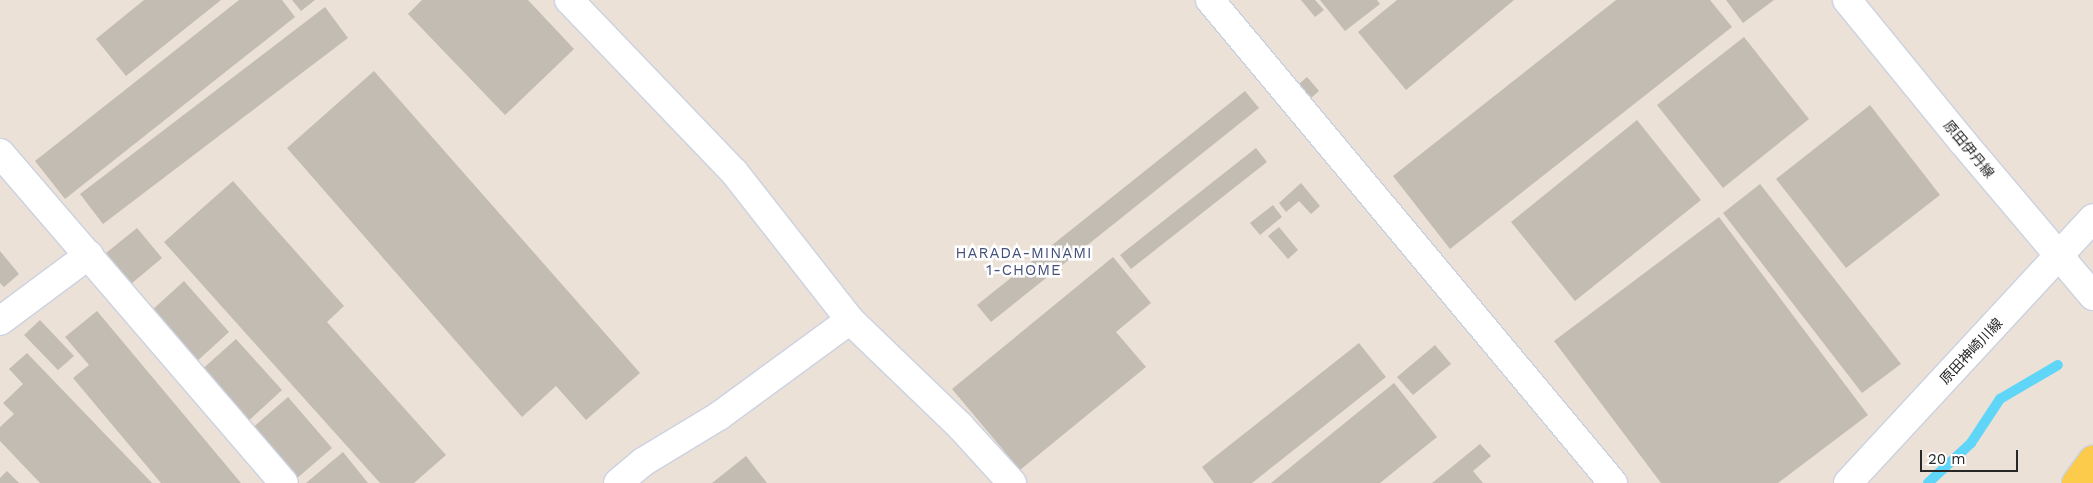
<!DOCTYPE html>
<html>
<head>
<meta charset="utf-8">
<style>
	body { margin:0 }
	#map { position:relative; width:2093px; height:483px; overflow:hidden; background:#ebe1d7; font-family:"Work Sans","Noto Sans JP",sans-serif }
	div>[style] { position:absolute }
	.stream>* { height:10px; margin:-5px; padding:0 5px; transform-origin:5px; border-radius:5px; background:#5fd6f8 }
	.building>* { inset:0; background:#c2bcb3 }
	.roads { filter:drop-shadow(1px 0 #ccd1e2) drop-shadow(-1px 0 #ccd1e2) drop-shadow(0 1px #ccd1e2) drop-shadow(0 -1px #ccd1e2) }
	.minor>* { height:28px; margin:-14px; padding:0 14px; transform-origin:14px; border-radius:14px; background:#fff }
	.major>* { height:28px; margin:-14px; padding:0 14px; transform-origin:14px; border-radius:14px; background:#fccb4b }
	span { translate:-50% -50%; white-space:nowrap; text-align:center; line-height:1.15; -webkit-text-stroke:5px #fff; paint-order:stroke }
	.street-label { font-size:14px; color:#272727 }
	.neighbourhood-label { font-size:15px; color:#44507a; letter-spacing:1px }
	.scale { position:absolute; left:1920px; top:450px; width:98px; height:22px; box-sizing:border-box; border:2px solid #272727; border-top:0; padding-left:6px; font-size:15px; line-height:18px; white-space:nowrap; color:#272727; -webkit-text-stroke:4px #fff; paint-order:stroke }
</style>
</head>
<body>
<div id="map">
	<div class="stream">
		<i style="left:1928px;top:483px;width:59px;rotate:-42.9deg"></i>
		<i style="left:1971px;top:443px;width:53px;rotate:-56.6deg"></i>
		<i style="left:2000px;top:399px;width:67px;rotate:-30.4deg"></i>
	</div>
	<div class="building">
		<i style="clip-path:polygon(144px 0,221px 0,126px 76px,96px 39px)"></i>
		<i style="clip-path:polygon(239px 0,282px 0,295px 17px,65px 199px,35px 161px)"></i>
		<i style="clip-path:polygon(292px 0,315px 0,301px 11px)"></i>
		<i style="clip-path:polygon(422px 0,528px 0,574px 49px,505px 115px,408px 14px)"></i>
		<i style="clip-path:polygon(1301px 0,1315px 0,1324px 10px,1315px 17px)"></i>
		<i style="clip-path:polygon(1320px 0,1377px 0,1380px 4px,1345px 31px)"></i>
		<i style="clip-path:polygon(1397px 0,1514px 0,1406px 90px,1358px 32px)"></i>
		<i style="clip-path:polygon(1616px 0,1710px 0,1732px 27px,1450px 249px,1393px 176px)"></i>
		<i style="clip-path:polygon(1726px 0,1774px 0,1743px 23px)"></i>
		<i style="clip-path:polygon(325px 7px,348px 38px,103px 224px,80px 194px)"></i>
		<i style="clip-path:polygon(1744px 37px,1809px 119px,1723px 188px,1657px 105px)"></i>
		<i style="clip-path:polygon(374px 71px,640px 373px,586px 420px,556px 386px,522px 417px,287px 148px)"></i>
		<i style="clip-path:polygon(1307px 77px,1319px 91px,1311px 98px,1299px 84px)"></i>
		<i style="clip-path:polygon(1245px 91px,1259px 108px,991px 322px,977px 305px)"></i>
		<i style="clip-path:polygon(1870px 105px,1940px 195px,1846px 268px,1776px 179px)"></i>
		<i style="clip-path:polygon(1637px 120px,1701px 200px,1575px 301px,1511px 222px)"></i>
		<i style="clip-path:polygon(1256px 148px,1267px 162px,1131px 269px,1120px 255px)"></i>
		<i style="clip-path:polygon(233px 181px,344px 306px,327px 322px,446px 455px,414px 483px,380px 483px,164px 242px)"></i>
		<i style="clip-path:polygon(1301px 183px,1320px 206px,1311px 214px,1299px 201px,1286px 212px,1279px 203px)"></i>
		<i style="clip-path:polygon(1760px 184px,1901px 364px,1862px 393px,1723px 213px)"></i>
		<i style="clip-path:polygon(1273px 205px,1282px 217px,1260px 235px,1250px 223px)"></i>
		<i style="clip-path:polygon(1719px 217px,1868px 415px,1778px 483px,1661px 483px,1554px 341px)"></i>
		<i style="clip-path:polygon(1279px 227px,1298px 250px,1288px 259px,1268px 236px)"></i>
		<i style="clip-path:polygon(137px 228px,162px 258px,131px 284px,106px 253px)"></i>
		<i style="clip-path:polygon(0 251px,19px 274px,4px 287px,0 283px)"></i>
		<i style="clip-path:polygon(1113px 257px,1151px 303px,1116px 332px,1146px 367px,1020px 470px,952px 389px)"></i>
		<i style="clip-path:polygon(184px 281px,229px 332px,195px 363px,150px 312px)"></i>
		<i style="clip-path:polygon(97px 311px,241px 483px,161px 483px,73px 378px,89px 365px,65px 337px)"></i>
		<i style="clip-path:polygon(40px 320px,74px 356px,58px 370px,24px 335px)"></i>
		<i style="clip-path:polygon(236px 339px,282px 390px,244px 425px,198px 373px)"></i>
		<i style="clip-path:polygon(1359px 343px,1386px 377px,1252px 483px,1214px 483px,1202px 467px)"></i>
		<i style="clip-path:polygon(1435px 345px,1451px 364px,1413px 395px,1397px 377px)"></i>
		<i style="clip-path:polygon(27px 353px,152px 483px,40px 483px,0 441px,0 427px,14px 414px,3px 403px,23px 384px,9px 369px)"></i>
		<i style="clip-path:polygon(1394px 383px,1437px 437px,1380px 483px,1271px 483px)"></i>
		<i style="clip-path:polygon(288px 397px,332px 448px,295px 480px,251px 429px)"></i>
		<i style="clip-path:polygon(1480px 444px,1491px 456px,1473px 471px,1483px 483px,1432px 483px)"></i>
		<i style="clip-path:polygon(343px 452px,368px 483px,306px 483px)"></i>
		<i style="clip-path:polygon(746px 456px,767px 483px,712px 483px)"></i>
		<i style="clip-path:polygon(7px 471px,19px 483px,0 483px,0 478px)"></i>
	</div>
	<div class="roads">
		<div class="minor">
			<i style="left:569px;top:0;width:238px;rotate:46.2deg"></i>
			<i style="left:734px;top:172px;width:188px;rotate:51.9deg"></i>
			<i style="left:850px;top:320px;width:153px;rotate:43.9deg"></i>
			<i style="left:960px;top:426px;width:77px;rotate:47.6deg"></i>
			<i style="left:1210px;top:0;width:629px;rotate:50.16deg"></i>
			<i style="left:1847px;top:0;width:182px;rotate:50.8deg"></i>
			<i style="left:1962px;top:141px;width:203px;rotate:49.8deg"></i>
			<i style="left:0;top:153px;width:435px;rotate:49.3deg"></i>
			<i style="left:0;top:321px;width:111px;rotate:-36.6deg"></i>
			<i style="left:618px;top:483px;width:33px;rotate:-40deg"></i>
			<i style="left:643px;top:462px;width:89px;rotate:-31.2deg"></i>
			<i style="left:719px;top:416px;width:162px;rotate:-36.2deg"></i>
			<i style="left:1848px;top:483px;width:361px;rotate:-47.2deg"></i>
		</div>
		<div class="major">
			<i style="left:2076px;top:483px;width:29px;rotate:-54deg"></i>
		</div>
	</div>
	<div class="street-label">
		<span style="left:1969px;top:149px;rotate:50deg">原田伊丹線</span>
		<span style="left:1971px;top:351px;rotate:-47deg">原田神崎川線</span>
	</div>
	<div class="neighbourhood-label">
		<span style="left:1024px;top:262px">HARADA-MINAMI<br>1-CHOME</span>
	</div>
	<div class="scale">20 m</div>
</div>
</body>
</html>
